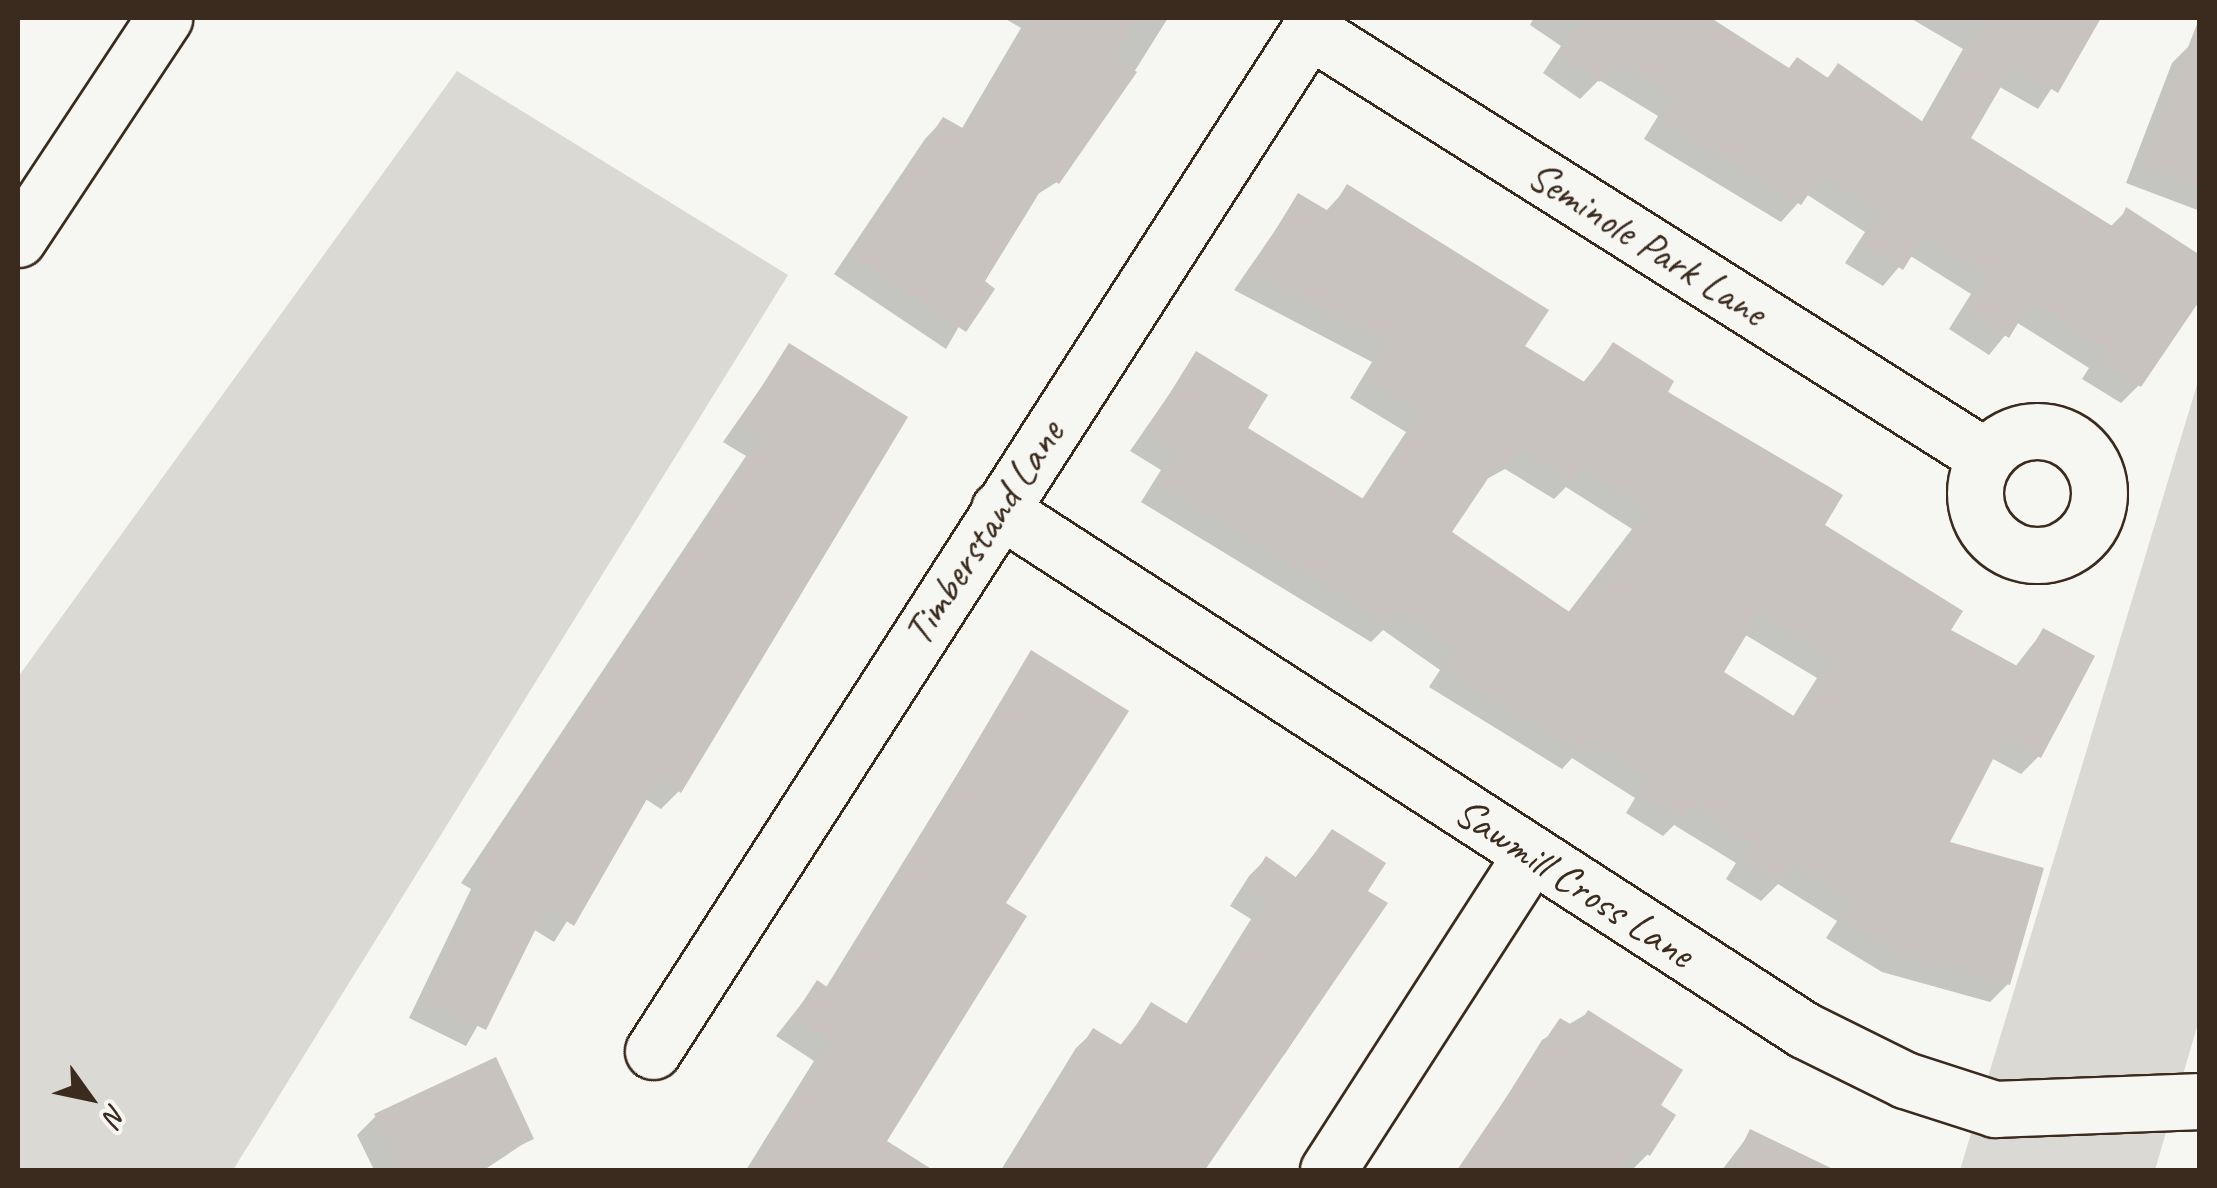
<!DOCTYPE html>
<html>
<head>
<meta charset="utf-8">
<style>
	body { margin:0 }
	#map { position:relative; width:2217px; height:1188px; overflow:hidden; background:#f6f6f2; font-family:Caveat,sans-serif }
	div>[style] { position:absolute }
	.green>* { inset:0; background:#dad9d3 }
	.shadow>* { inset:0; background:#0003 }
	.building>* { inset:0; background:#c8c3be }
	.roads { filter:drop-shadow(2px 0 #3b2a1e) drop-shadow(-2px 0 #3b2a1e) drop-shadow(0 2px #3b2a1e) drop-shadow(0 -2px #3b2a1e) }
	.minor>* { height:55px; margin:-27.5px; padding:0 27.5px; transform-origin:27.5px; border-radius:27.5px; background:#f6f6f2 }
	.minor>.ring { margin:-27.5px; padding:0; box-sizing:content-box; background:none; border:55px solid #f6f6f2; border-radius:50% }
	span { translate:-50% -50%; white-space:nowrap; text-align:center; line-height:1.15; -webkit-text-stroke:9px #f6f6f2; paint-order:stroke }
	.street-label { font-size:42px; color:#3b2a1e }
	.frame { position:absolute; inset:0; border:20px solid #3b2a1e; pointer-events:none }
	.north { position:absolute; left:40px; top:1048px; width:100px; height:100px; -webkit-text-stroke:8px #f6f6f2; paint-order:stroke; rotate:123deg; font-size:28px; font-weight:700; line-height:40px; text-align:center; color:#3b2a1e }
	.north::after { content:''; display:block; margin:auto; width:35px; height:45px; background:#3b2a1e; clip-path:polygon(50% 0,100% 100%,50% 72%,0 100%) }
</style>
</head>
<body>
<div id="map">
	<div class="green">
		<i style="clip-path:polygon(457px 71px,788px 275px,233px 1170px,18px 1170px,18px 677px)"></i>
		<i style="clip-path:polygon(2199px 378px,2199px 1020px,2155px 1170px,1960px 1170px)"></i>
	</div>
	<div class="shadow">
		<i style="clip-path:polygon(1004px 18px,1168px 18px,1109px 112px,1057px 182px,1033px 197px,946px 349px,834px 274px,925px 139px,943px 120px,961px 130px,1021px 28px)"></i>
		<i style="clip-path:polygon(1534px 18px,1706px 18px,1787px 70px,1825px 80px,1839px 66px,1921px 123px,1963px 49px,1910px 18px,2098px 18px,2038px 109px,1998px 86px,1968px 139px,2110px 227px,2126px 211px,2139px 385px,2121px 403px,2082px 379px,2089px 368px,2016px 322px,1989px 355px,1949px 329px,1971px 294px,1909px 255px,1883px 286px,1845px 263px,1865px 232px,1806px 194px,1781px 222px,1644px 139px,1658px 116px,1599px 80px,1580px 99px,1543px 73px,1561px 46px,1530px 25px)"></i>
		<i style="clip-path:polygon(2191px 44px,2200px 48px,2200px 211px,2126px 183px,2172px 63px)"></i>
		<i style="clip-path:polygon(evenodd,1348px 187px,1522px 347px,1582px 384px,1613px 345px,1947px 631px,2015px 667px,2043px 631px,2039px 756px,2021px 774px,1991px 758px,1947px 843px,2008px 984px,1990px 1002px,1882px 972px,1826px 938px,1837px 921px,1778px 884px,1761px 901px,1726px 879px,1736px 863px,1674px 825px,1663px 836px,1626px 813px,1635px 798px,1572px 758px,1562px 769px,1429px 687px,1440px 670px,1383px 630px,1371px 642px,1141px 502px,1161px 470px,1130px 451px,1197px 354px,1244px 429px,1361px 501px,1406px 432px,1350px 398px,1372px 362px,1234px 290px,1299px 196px,1325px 212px,1348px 187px,1505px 469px,1554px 499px,1566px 487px,1632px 529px,1567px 614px,1449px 533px,1483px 481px,1505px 469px,1348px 187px,1744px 634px,1817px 678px,1792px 718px,1720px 673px,1744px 634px)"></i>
		<i style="clip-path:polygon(790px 346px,679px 791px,661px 809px,644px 798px,554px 942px,533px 929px,466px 1046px,409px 1018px,471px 889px,461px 883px,746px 456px,723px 442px)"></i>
		<i style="clip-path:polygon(1032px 653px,1002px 904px,883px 1142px,900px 1152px,889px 1170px,746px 1170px,814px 1061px,776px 1036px,817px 984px,825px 989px)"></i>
		<i style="clip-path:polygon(1332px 832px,1365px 892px,1384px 903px,1284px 1055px,1157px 1170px,1001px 1170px,1076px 1048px,1094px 1031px,1119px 1047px,1152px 1005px,1185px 1026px,1251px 919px,1230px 906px,1249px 876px,1266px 859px,1294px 879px)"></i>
		<i style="clip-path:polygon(1588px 1013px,1657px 1106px,1648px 1154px,1632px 1170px,1461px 1170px,1542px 1040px)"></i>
		<i style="clip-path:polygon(376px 1116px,532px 1138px,484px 1170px,374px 1170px,357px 1135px)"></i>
		<i style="clip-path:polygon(1751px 1132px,1829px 1170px,1722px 1170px)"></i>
	</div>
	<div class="building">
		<i style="clip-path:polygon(1032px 18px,1137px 18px,1113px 57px,1137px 72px,1059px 184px,1049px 177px,985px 281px,995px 289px,966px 332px,850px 255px,943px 117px,966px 130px)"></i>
		<i style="clip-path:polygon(1584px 18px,1711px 18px,1789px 68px,1797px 57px,1828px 78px,1838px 63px,1926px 124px,1987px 18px,2101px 18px,2058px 93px,2013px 66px,1971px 138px,2117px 229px,2126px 207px,2200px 255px,2200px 300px,2141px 387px,2098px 360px,2105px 349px,2031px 302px,2009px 338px,1965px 310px,1987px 275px,1924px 236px,1903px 270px,1862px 244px,1881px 213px,1822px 175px,1801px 205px,1660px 120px,1675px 97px,1615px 61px,1600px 82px,1559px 54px)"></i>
		<i style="clip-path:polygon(2197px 24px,2200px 25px,2200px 186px,2143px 164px)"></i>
		<i style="clip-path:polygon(evenodd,1347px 184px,1549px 310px,1525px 346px,1586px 383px,1613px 342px,1674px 381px,1668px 392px,1843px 495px,1825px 525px,1963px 611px,1951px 630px,2021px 668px,2043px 628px,2095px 656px,2041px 758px,2004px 738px,1950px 842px,2044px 868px,2010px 985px,1901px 955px,1842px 919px,1853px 902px,1793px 864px,1781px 884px,1743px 861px,1752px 844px,1692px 806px,1683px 819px,1642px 794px,1652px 779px,1590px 740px,1582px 752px,1484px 695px,1445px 668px,1457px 651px,1400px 612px,1391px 626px,1158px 483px,1177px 451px,1146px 432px,1196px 351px,1268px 395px,1248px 428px,1365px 500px,1423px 414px,1367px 379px,1388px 343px,1250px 272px,1298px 193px,1330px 212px,1347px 184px,1521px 450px,1574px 483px,1583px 468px,1648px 510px,1598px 591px,1590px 585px,1571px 613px,1452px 532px,1499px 462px,1509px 469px,1521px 450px,1347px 184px,1759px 614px,1833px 659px,1797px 718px,1724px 672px,1759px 614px)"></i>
		<i style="clip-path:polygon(789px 343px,908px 417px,681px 793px,659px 778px,574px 926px,546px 908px,486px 1030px,425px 1000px,487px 871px,477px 865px,762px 438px,739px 423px)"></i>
		<i style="clip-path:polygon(1031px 650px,1129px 711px,1006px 903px,1027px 916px,887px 1141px,933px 1170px,750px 1170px,831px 1042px,793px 1017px,817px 980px,830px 989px)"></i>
		<i style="clip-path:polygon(1332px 829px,1386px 863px,1368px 891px,1388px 903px,1205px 1170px,1005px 1170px,1093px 1028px,1123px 1046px,1151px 1002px,1189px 1025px,1267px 901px,1246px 888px,1266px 856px,1297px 878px)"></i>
		<i style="clip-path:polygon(1588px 1010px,1683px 1070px,1661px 1105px,1676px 1115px,1650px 1156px,1637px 1148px,1623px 1170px,1457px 1170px,1560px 1018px,1577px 1028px)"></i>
		<i style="clip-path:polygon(496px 1057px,534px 1139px,467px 1170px,401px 1170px,374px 1114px)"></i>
		<i style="clip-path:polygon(1750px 1129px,1835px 1170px,1730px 1170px)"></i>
	</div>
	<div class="roads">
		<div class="minor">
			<i style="left:1309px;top:30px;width:800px;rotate:32.24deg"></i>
			<i style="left:18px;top:239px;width:265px;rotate:-56.5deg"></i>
			<i class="ring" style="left:1975px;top:431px;width:69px;height:69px"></i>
			<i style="left:999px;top:509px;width:959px;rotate:32.91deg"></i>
			<i style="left:1804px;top:1030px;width:113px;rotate:26.3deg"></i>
			<i style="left:1905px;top:1080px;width:95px;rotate:17.9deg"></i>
			<i style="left:1995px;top:1109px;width:205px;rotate:-2.2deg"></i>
			<i style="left:653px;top:1051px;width:1228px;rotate:-57.27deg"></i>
			<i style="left:1328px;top:1170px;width:373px;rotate:-57.2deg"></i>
		</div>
	</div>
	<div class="street-label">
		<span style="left:1647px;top:244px;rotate:32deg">Seminole Park Lane</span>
		<span style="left:984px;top:533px;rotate:-57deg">Timberstand Lane</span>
		<span style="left:1574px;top:883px;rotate:33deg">Sawmill Cross Lane</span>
	</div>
	<div class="frame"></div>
	<div class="north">N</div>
</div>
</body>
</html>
